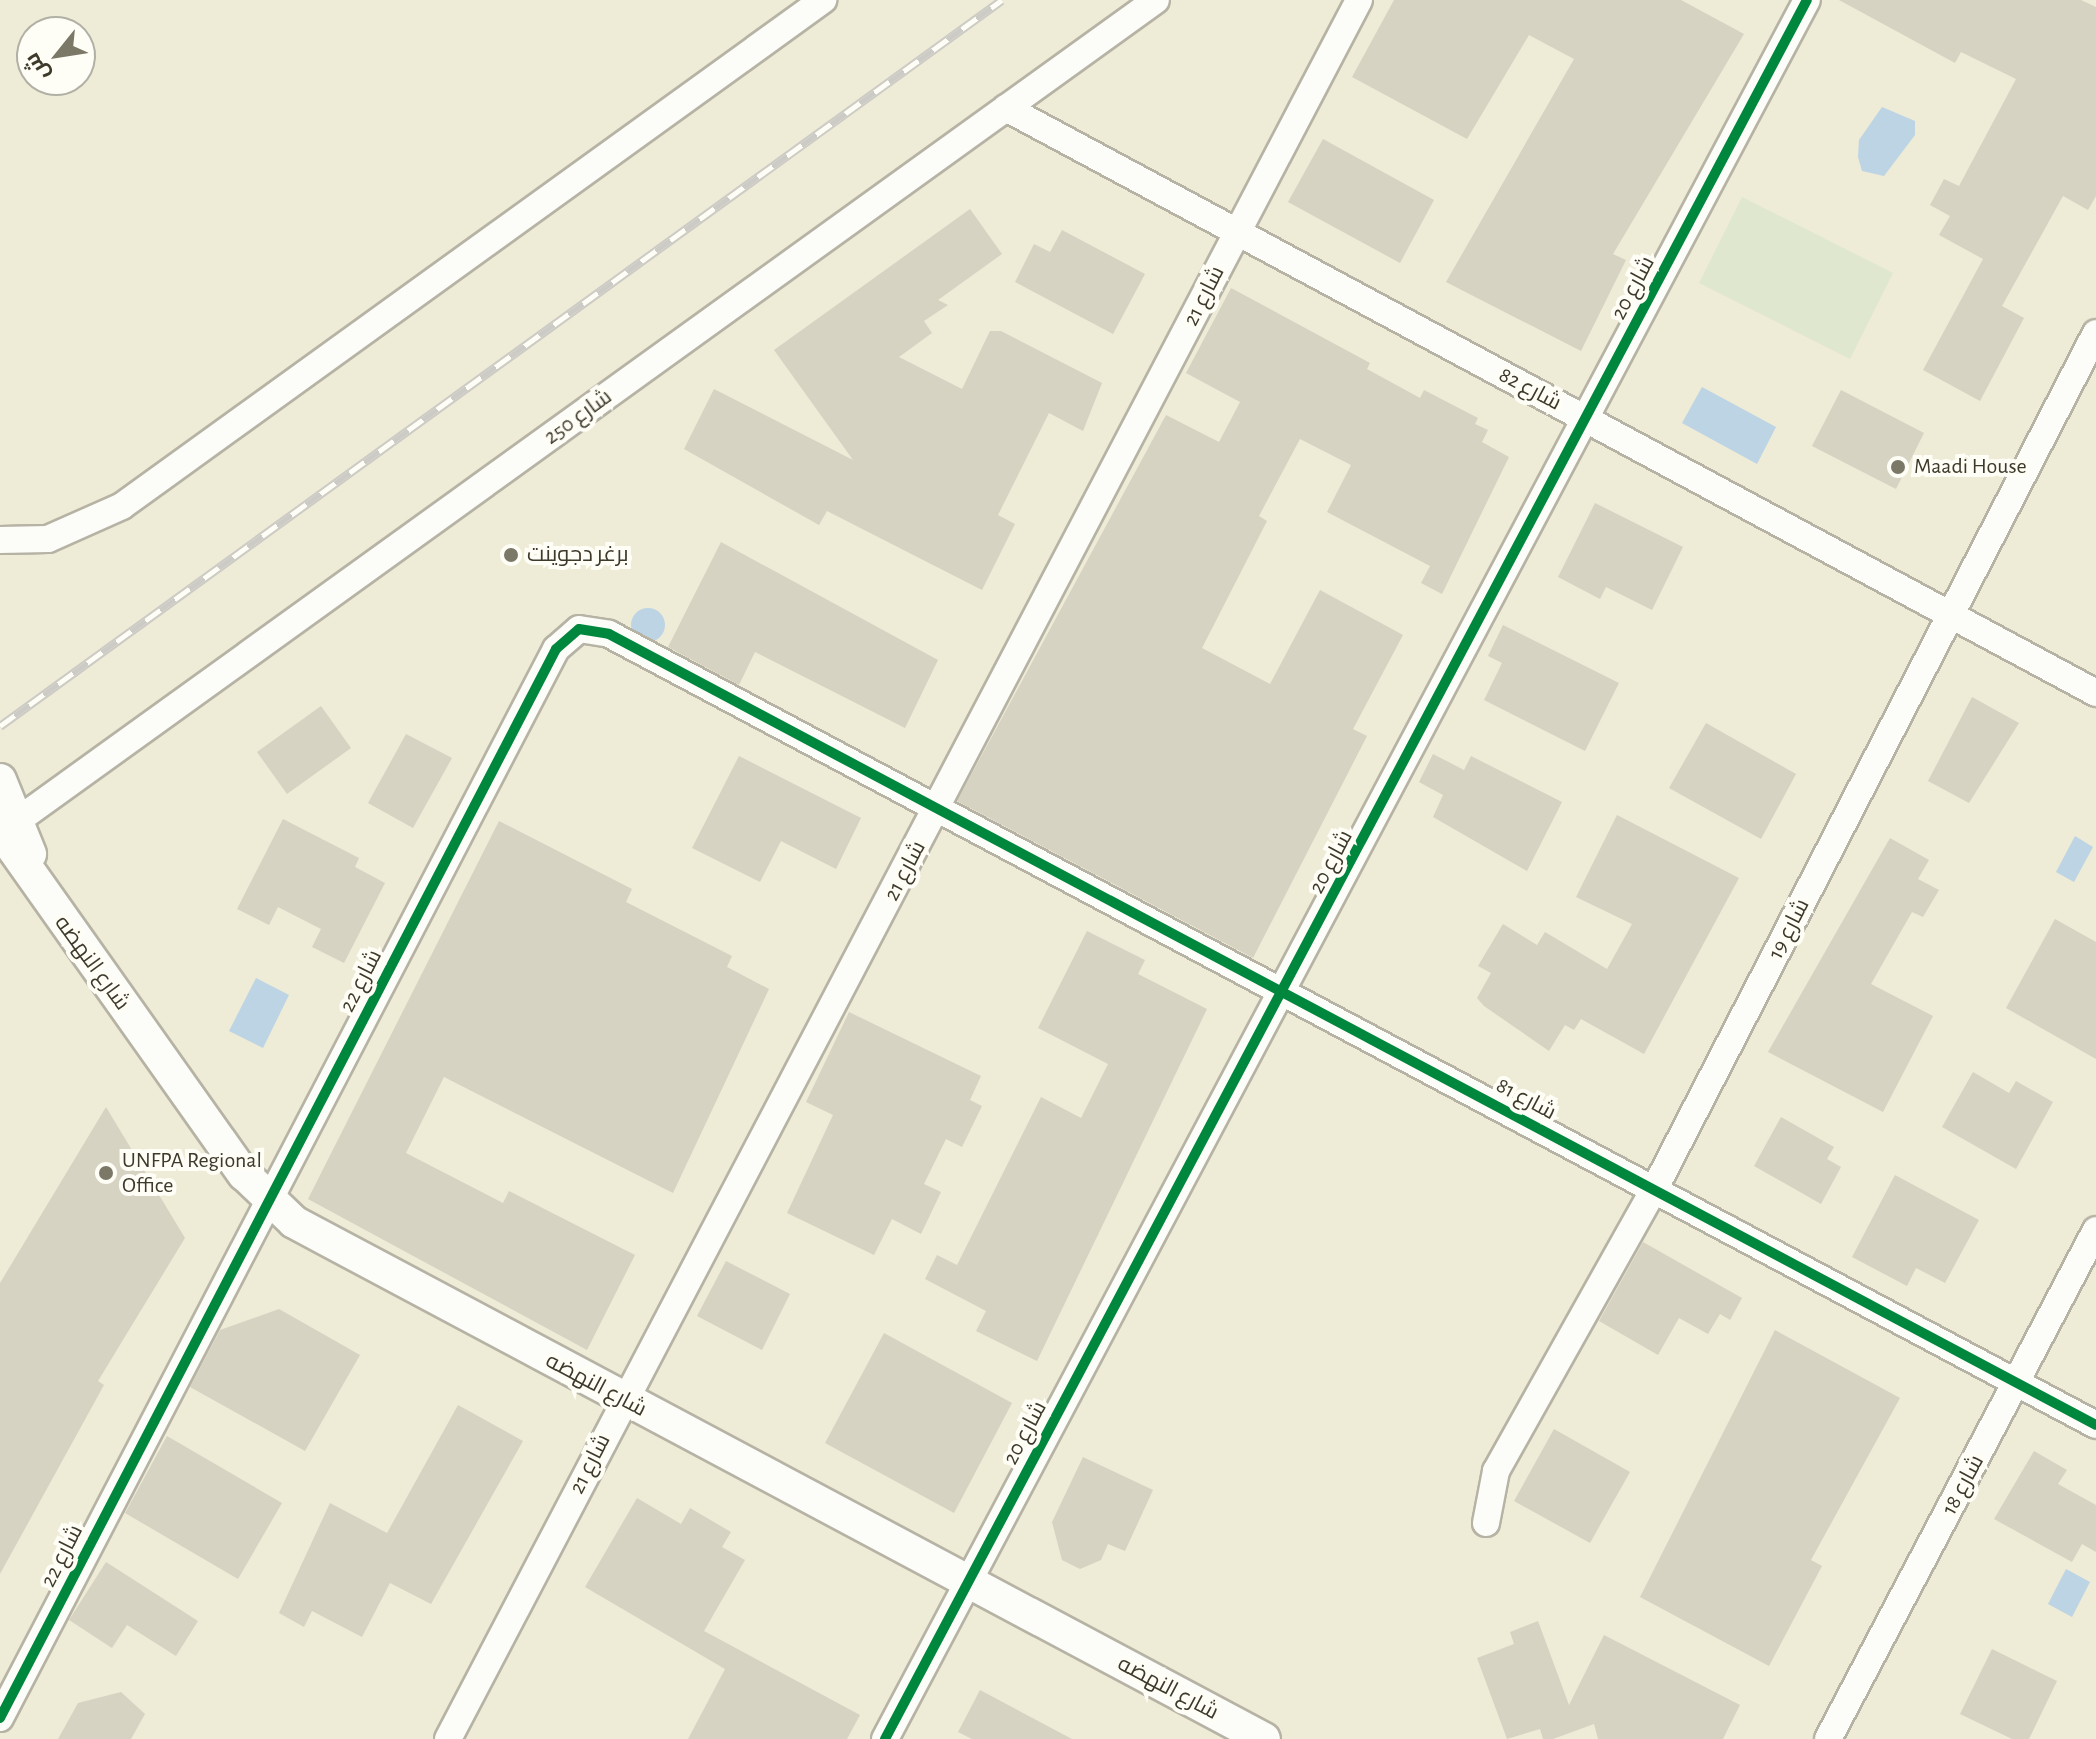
<!DOCTYPE html>
<html>
<head>
<meta charset="utf-8">
<style>
	body { margin:0 }
	#map { position:relative; width:2096px; height:1739px; overflow:hidden; background:#eeebd7; font-family:"Alegreya Sans",Cairo,sans-serif }
	div>[style] { position:absolute }
	.green>* { inset:0; background:#dfe8ce }
	.water>* { inset:0; background:#bcd4e4 }
	.round { border-radius:50% }
	.building>* { inset:0; background:#d6d3c3 }
	.roads { filter:drop-shadow(2px 0 #b6b3a4) drop-shadow(-2px 0 #b6b3a4) drop-shadow(0 2px #b6b3a4) drop-shadow(0 -2px #b6b3a4) }
	.minor>* { height:26px; margin:-13px; padding:0 13px; transform-origin:13px; border-radius:13px; background:#fcfcf9 }
	.tertiary>* { height:32px; margin:-16px; padding:0 16px; transform-origin:16px; border-radius:16px; background:#fcfcf9 }
	.rail>* { height:9px; margin-top:-4.5px; transform-origin:0; background:repeating-linear-gradient(90deg,#fffef6 0 18px,#cccbc5 0 36px); box-sizing:border-box; border-block:2px solid #cccbc5 }
	.cycleway>* { height:10px; margin:-5px; padding:0 5px; transform-origin:5px; border-radius:5px; background:#00873e }
	.dots>* { width:22px; height:22px; translate:-50% -50%; box-sizing:border-box; border:4px solid #fffef6; border-radius:50% }
	span { translate:-50% -50%; white-space:nowrap; text-align:center; line-height:1.15; -webkit-text-stroke:8px #fffef6; paint-order:stroke }
	.street-label { font-size:22px; color:#3d3a2c }
	.poi-label { font-size:22px; color:#3d3a2c }
	.left { translate:0 -50%; text-align:left }
	.north { position:absolute; left:16px; top:16px; width:80px; height:80px; box-sizing:border-box; background:#fffef6; border:2px solid #b1b0a5; border-radius:50%; rotate:240deg; font-size:22px; font-weight:700; line-height:32px; text-align:center; color:#3d3a2c }
	.north::after { content:''; display:block; margin:auto; width:28px; height:36px; background:#7b7868; clip-path:polygon(50% 0,100% 100%,50% 72%,0 100%) }
</style>
</head>
<body>
<div id="map">
	<div class="green">
		<i style="clip-path:polygon(1742px 197px,1893px 273px,1850px 359px,1699px 283px)"></i>
	</div>
	<div class="water">
		<i style="clip-path:polygon(1882px 107px,1915px 121px,1915px 135px,1884px 176px,1862px 171px,1858px 157px,1859px 140px)"></i>
		<i style="clip-path:polygon(1702px 387px,1776px 427px,1757px 464px,1682px 423px)"></i>
		<i class="round" style="left:631px;top:608px;width:34px;height:34px"></i>
		<i style="clip-path:polygon(2075px 836px,2093px 847px,2074px 882px,2056px 872px)"></i>
		<i style="clip-path:polygon(256px 978px,289px 995px,263px 1048px,229px 1031px)"></i>
		<i style="clip-path:polygon(2066px 1569px,2090px 1582px,2072px 1617px,2048px 1604px)"></i>
	</div>
	<div class="building">
		<i style="clip-path:polygon(1394px 0,1681px 0,1744px 34px,1613px 254px,1626px 260px,1581px 351px,1446px 282px,1574px 59px,1529px 35px,1467px 139px,1352px 77px)"></i>
		<i style="clip-path:polygon(1839px 0,2081px 0,2096px 7px,2096px 196px,2088px 210px,2063px 196px,2002px 306px,2024px 318px,1980px 401px,1923px 370px,1983px 259px,1939px 235px,1950px 216px,1930px 205px,1944px 179px,1959px 186px,2016px 79px,1961px 52px,1955px 63px)"></i>
		<i style="clip-path:polygon(1323px 139px,1434px 200px,1400px 263px,1288px 202px)"></i>
		<i style="clip-path:polygon(970px 209px,1002px 254px,938px 300px,948px 305px,924px 321px,932px 333px,899px 357px,962px 389px,990px 331px,1001px 331px,1102px 383px,1083px 431px,1049px 413px,998px 515px,1015px 524px,982px 590px,827px 511px,819px 525px,684px 449px,714px 389px,853px 460px,774px 350px)"></i>
		<i style="clip-path:polygon(1062px 230px,1145px 274px,1113px 334px,1015px 282px,1034px 244px,1050px 252px)"></i>
		<i style="clip-path:polygon(1231px 288px,1370px 363px,1367px 369px,1420px 398px,1424px 390px,1478px 418px,1475px 424px,1488px 430px,1482px 442px,1509px 457px,1442px 594px,1421px 583px,1430px 566px,1327px 512px,1351px 465px,1300px 439px,1259px 516px,1267px 521px,1202px 648px,1270px 684px,1320px 590px,1403px 635px,1353px 729px,1367px 736px,1253px 958px,957px 801px,1166px 415px,1219px 442px,1240px 402px,1186px 373px)"></i>
		<i style="clip-path:polygon(1841px 390px,1924px 433px,1896px 489px,1812px 446px)"></i>
		<i style="clip-path:polygon(1595px 503px,1683px 547px,1652px 610px,1606px 587px,1600px 599px,1558px 577px)"></i>
		<i style="clip-path:polygon(721px 542px,938px 660px,905px 728px,755px 652px,739px 685px,668px 647px)"></i>
		<i style="clip-path:polygon(1503px 625px,1619px 683px,1585px 751px,1484px 700px,1502px 663px,1488px 656px)"></i>
		<i style="clip-path:polygon(1972px 697px,2019px 723px,1969px 803px,1928px 781px)"></i>
		<i style="clip-path:polygon(321px 706px,351px 748px,287px 794px,257px 752px)"></i>
		<i style="clip-path:polygon(1706px 723px,1796px 774px,1761px 839px,1669px 788px)"></i>
		<i style="clip-path:polygon(406px 734px,452px 758px,413px 828px,368px 803px)"></i>
		<i style="clip-path:polygon(1433px 754px,1464px 770px,1471px 756px,1562px 802px,1527px 871px,1433px 817px,1443px 795px,1419px 782px)"></i>
		<i style="clip-path:polygon(739px 756px,861px 818px,836px 869px,781px 841px,760px 882px,692px 848px)"></i>
		<i style="clip-path:polygon(1617px 815px,1739px 878px,1644px 1054px,1581px 1019px,1574px 1030px,1565px 1025px,1549px 1051px,1484px 1006px,1477px 998px,1491px 973px,1478px 966px,1503px 924px,1537px 945px,1545px 932px,1607px 969px,1632px 924px,1576px 897px)"></i>
		<i style="clip-path:polygon(283px 819px,359px 858px,355px 867px,385px 883px,344px 963px,312px 947px,321px 929px,278px 907px,269px 925px,237px 909px)"></i>
		<i style="clip-path:polygon(499px 821px,632px 889px,626px 902px,732px 956px,727px 967px,769px 989px,673px 1193px,444px 1077px,406px 1153px,503px 1203px,509px 1191px,635px 1255px,587px 1350px,308px 1199px)"></i>
		<i style="clip-path:polygon(1890px 838px,1929px 860px,1918px 879px,1939px 890px,1923px 917px,1912px 912px,1871px 984px,1933px 1016px,1883px 1112px,1768px 1052px)"></i>
		<i style="clip-path:polygon(2055px 919px,2096px 942px,2096px 1059px,2006px 1008px)"></i>
		<i style="clip-path:polygon(1087px 931px,1145px 960px,1138px 974px,1207px 1009px,1037px 1361px,976px 1331px,986px 1311px,925px 1279px,937px 1255px,957px 1265px,1041px 1097px,1081px 1118px,1108px 1064px,1038px 1028px)"></i>
		<i style="clip-path:polygon(849px 1012px,981px 1076px,970px 1100px,982px 1106px,962px 1147px,946px 1139px,924px 1184px,941px 1192px,921px 1234px,892px 1219px,874px 1255px,787px 1213px,833px 1115px,806px 1102px)"></i>
		<i style="clip-path:polygon(1973px 1072px,2009px 1093px,2016px 1081px,2053px 1102px,2016px 1169px,1942px 1127px)"></i>
		<i style="clip-path:polygon(106px 1107px,185px 1238px,98px 1381px,104px 1385px,0 1574px,0 1283px)"></i>
		<i style="clip-path:polygon(1781px 1117px,1834px 1147px,1827px 1159px,1841px 1167px,1821px 1204px,1754px 1166px)"></i>
		<i style="clip-path:polygon(1895px 1175px,1979px 1220px,1945px 1283px,1916px 1268px,1907px 1286px,1852px 1257px)"></i>
		<i style="clip-path:polygon(1643px 1242px,1742px 1298px,1730px 1320px,1720px 1314px,1708px 1334px,1679px 1318px,1658px 1355px,1599px 1321px)"></i>
		<i style="clip-path:polygon(726px 1261px,790px 1294px,762px 1350px,697px 1316px)"></i>
		<i style="clip-path:polygon(279px 1309px,360px 1355px,305px 1451px,190px 1387px,220px 1330px)"></i>
		<i style="clip-path:polygon(1775px 1330px,1900px 1398px,1811px 1560px,1822px 1566px,1769px 1666px,1640px 1597px)"></i>
		<i style="clip-path:polygon(884px 1333px,1012px 1403px,954px 1513px,825px 1443px)"></i>
		<i style="clip-path:polygon(458px 1405px,523px 1441px,431px 1604px,390px 1583px,362px 1637px,312px 1611px,304px 1627px,279px 1613px,330px 1503px,387px 1533px)"></i>
		<i style="clip-path:polygon(1554px 1429px,1630px 1472px,1590px 1543px,1514px 1501px)"></i>
		<i style="clip-path:polygon(167px 1436px,282px 1503px,238px 1579px,125px 1513px)"></i>
		<i style="clip-path:polygon(2034px 1451px,2067px 1470px,2058px 1484px,2096px 1505px,2096px 1552px,2082px 1544px,2072px 1562px,1994px 1519px)"></i>
		<i style="clip-path:polygon(1083px 1457px,1153px 1490px,1125px 1551px,1108px 1544px,1101px 1560px,1080px 1569px,1062px 1560px,1052px 1522px)"></i>
		<i style="clip-path:polygon(637px 1498px,681px 1524px,690px 1508px,731px 1532px,722px 1547px,745px 1560px,704px 1631px,860px 1715px,847px 1739px,688px 1739px,725px 1669px,585px 1587px)"></i>
		<i style="clip-path:polygon(106px 1562px,198px 1621px,176px 1656px,127px 1625px,112px 1648px,69px 1620px)"></i>
		<i style="clip-path:polygon(1538px 1621px,1569px 1705px,1604px 1635px,1740px 1705px,1723px 1739px,1598px 1739px,1594px 1724px,1553px 1739px,1543px 1739px,1540px 1729px,1507px 1739px,1477px 1658px,1514px 1644px,1510px 1632px)"></i>
		<i style="clip-path:polygon(1992px 1649px,2057px 1681px,2029px 1739px,2012px 1739px,1960px 1714px)"></i>
		<i style="clip-path:polygon(980px 1690px,1072px 1739px,972px 1739px,958px 1732px)"></i>
		<i style="clip-path:polygon(121px 1692px,145px 1714px,131px 1739px,58px 1739px,78px 1703px)"></i>
	</div>
	<div class="roads">
		<div class="minor">
			<i style="left:1006px;top:108px;width:1237px;rotate:28.22deg"></i>
			<i style="left:0;top:540px;width:48px;rotate:-1.2deg"></i>
			<i style="left:48px;top:539px;width:81px;rotate:-24deg"></i>
			<i style="left:122px;top:506px;width:865px;rotate:-35.82deg"></i>
			<i style="left:3px;top:831px;width:1421px;rotate:-35.78deg"></i>
			<i style="left:1486px;top:1523px;width:53px;rotate:-79.1deg"></i>
			<i style="left:1496px;top:1471px;width:322px;rotate:-60.7deg"></i>
			<i style="left:1654px;top:1190px;width:964px;rotate:-62.72deg"></i>
			<i style="left:0;top:1718px;width:1205px;rotate:-62.52deg"></i>
			<i style="left:556px;top:649px;width:30px;rotate:-41deg"></i>
			<i style="left:579px;top:629px;width:30px;rotate:9deg"></i>
			<i style="left:609px;top:634px;width:1684px;rotate:28.01deg"></i>
			<i style="left:448px;top:1739px;width:1963px;rotate:-62.35deg"></i>
			<i style="left:885px;top:1739px;width:1968px;rotate:-62.07deg"></i>
			<i style="left:1828px;top:1739px;width:575px;rotate:-62.23deg"></i>
		</div>
		<div class="tertiary">
			<i style="left:0;top:780px;width:80px;rotate:67.9deg"></i>
			<i style="left:0;top:830px;width:422px;rotate:54.7deg"></i>
			<i style="left:244px;top:1174px;width:69px;rotate:43.8deg"></i>
			<i style="left:294px;top:1222px;width:1099px;rotate:28.06deg"></i>
		</div>
	</div>
	<div class="rail">
		<i style="left:0;top:726px;width:1237px;rotate:-35.93deg"></i>
	</div>
	<div class="cycleway">
		<i style="left:0;top:1718px;width:1205px;rotate:-62.52deg"></i>
		<i style="left:556px;top:649px;width:30px;rotate:-41deg"></i>
		<i style="left:579px;top:629px;width:30px;rotate:9deg"></i>
		<i style="left:609px;top:634px;width:1684px;rotate:28.01deg"></i>
		<i style="left:885px;top:1739px;width:1968px;rotate:-62.07deg"></i>
	</div>
	<div class="dots">
		<i style="left:1898px;top:467px;background:#7b7868"></i>
		<i style="left:511px;top:555px;background:#7b7868"></i>
		<i style="left:106px;top:1173px;background:#7b7868"></i>
	</div>
	<div class="street-label">
		<span style="left:1633px;top:288px;rotate:-62deg">شارع 20</span>
		<span style="left:1204px;top:296px;rotate:-63deg">شارع 21</span>
		<span style="left:1530px;top:389px;rotate:28deg">شارع 82</span>
		<span style="left:578px;top:417px;rotate:-36deg">شارع 250</span>
		<span style="left:1331px;top:862px;rotate:-62deg">شارع 20</span>
		<span style="left:905px;top:871px;rotate:-62deg">شارع 21</span>
		<span style="left:1789px;top:929px;rotate:-63deg">شارع 19</span>
		<span style="left:92px;top:963px;rotate:54deg">شارع النهضه</span>
		<span style="left:361px;top:981px;rotate:-63deg">شارع 22</span>
		<span style="left:1526px;top:1099px;rotate:28deg">شارع 81</span>
		<span style="left:596px;top:1385px;rotate:28deg">شارع النهضه</span>
		<span style="left:1025px;top:1433px;rotate:-62deg">شارع 20</span>
		<span style="left:590px;top:1464px;rotate:-63deg">شارع 21</span>
		<span style="left:1963px;top:1485px;rotate:-62deg">شارع 18</span>
		<span style="left:62px;top:1556px;rotate:-63deg">شارع 22</span>
		<span style="left:1168px;top:1688px;rotate:28deg">شارع النهضه</span>
	</div>
	<div class="poi-label">
		<span class="left" style="left:1914px;top:467px">Maadi House</span>
		<span class="left" style="left:527px;top:555px">برغر دجوينت</span>
		<span class="left" style="left:122px;top:1173px">UNFPA Regional<br>Office</span>
	</div>
	<div class="north">ش</div>
</div>
</body>
</html>
